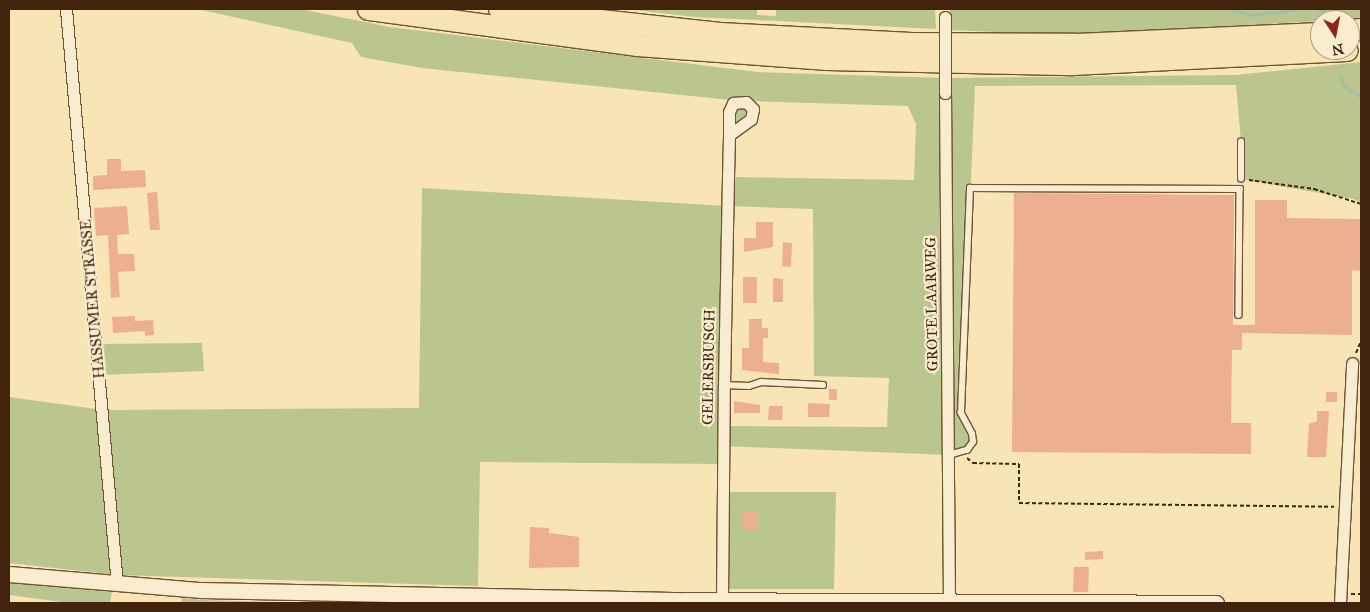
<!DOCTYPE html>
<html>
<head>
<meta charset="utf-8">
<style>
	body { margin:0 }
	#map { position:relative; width:1370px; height:612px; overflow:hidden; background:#f8e4b5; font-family:"IM FELL Great Primer",serif }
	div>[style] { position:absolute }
	.green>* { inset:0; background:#bbc58f }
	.stream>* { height:3px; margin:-1.5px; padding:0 1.5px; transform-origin:1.5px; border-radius:1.5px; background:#9fbfa7 }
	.building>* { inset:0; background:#ecaf92 }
	.path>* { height:2px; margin-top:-1px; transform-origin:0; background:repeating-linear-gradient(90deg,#42230c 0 4px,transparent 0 6.5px) }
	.roads { filter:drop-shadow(1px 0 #705336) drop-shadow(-1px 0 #705336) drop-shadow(0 1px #705336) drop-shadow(0 -1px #705336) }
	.service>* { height:5.5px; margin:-2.75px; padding:0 2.75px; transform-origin:2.75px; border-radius:2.75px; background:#faedcf }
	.minor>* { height:11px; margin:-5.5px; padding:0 5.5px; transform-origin:5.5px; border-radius:5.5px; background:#faedcf }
	.tertiary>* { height:15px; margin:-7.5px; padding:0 7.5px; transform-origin:7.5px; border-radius:7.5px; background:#faedcf }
	.motorway>* { height:21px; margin:-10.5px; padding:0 10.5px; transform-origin:10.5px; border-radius:10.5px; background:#f8e4b5 }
	.bridges { filter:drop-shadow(1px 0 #705336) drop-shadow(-1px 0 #705336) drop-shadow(0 1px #705336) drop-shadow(0 -1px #705336) }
	.minor-bridge>* { height:11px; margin:-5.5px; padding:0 5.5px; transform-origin:5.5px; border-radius:5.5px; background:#faedcf }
	span { translate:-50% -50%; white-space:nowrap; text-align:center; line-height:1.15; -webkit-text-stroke:4.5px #faedcf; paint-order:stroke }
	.street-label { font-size:15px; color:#42230c }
	.frame { position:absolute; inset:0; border:10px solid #42230c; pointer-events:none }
	.north { position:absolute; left:1310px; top:10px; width:50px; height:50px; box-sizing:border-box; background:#faedcf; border:1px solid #b09c81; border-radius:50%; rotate:169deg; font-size:14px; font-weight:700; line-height:20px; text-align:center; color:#42230c }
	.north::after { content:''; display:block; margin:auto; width:18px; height:22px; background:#8f2418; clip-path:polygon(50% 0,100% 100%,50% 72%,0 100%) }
</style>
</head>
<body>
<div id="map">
	<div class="green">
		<i style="clip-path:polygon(evenodd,197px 9px,300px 9px,390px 27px,758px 72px,945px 78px,1235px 75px,1361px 62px,1361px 204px,1354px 199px,1241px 179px,1241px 142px,1236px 85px,975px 86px,961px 413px,973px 442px,967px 450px,949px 455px,723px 446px,723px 464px,480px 462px,478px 586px,117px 575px,9px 563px,9px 397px,103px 410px,419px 408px,422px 188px,727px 206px,728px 177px,914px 180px,916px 124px,908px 106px,745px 101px,753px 109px,729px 135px,729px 112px,740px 101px,422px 68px,361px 57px,352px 43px,197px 9px,727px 206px,813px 209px,814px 376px,889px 378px,887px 427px,723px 426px,727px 206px)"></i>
		<i style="clip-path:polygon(625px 9px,732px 9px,757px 10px,757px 15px,776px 16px,776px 9px,935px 9px,936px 29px,695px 17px)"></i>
		<i style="clip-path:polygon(950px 9px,1361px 9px,1361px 19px,1060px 35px,950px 30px)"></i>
		<i style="clip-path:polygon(202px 343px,204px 371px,100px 375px,97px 344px)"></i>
		<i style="clip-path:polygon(723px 492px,836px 492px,834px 589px,722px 589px)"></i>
		<i style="clip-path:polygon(9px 583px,112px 592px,110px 603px,69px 603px,9px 595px)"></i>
		<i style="clip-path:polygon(182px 598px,202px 600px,302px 603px,181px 603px)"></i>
	</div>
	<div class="stream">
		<i style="left:1227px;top:9px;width:26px;rotate:13deg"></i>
		<i style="left:1252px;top:15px;width:47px;rotate:-7.3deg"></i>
		<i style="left:1318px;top:9px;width:11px;rotate:22deg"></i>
		<i style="left:1340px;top:76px;width:11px;rotate:68deg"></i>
		<i style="left:1344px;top:86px;width:20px;rotate:33deg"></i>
	</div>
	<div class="building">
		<i style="clip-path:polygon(107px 159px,121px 159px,121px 171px,145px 170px,146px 187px,93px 190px,93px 176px,107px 175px)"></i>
		<i style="clip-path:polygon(157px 192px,160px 230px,150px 230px,147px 193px)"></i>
		<i style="clip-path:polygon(1014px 193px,1234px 195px,1233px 325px,1255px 325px,1255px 200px,1287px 200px,1287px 218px,1361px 219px,1361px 271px,1352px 270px,1352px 335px,1242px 333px,1242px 350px,1232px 350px,1231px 423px,1251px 423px,1251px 454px,1012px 452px)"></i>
		<i style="clip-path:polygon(127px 206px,129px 234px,117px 235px,118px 254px,134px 254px,135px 271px,118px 272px,120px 297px,111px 298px,108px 235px,96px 236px,94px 208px)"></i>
		<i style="clip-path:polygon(756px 222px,773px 222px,773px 247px,744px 252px,744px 238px,756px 238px)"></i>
		<i style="clip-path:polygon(783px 242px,792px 243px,791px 267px,782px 266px)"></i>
		<i style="clip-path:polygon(743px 277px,757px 277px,757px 303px,743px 303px)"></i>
		<i style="clip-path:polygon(773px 278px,783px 279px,783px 302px,773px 302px)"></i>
		<i style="clip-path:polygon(135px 316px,135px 321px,153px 320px,154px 335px,145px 336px,145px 331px,113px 333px,112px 317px)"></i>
		<i style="clip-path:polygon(749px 319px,762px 319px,762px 328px,768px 328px,768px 338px,763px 338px,763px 362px,779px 363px,779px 374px,742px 370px,742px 348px,749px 348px)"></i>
		<i style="clip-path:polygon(829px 389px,837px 389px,837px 400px,829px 400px)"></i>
		<i style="clip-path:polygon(1326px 392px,1337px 392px,1337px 402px,1326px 402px)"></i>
		<i style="clip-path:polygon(734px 401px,760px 405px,760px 413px,734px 413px)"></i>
		<i style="clip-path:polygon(808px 403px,830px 404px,829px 417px,808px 417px)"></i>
		<i style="clip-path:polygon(769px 406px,783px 406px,782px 420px,768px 420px)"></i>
		<i style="clip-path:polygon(1317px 411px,1329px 411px,1326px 457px,1307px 457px,1309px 424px,1317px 421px)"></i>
		<i style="clip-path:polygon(741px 511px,757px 511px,757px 529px,743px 529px)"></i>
		<i style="clip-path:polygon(530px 527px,549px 528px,549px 533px,579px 537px,579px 567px,529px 568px)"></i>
		<i style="clip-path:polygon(1103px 551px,1103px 559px,1085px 560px,1085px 552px)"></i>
		<i style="clip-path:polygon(1074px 567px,1089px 567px,1088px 592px,1073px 592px)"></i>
	</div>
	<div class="path">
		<i style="left:1249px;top:180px;width:66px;rotate:7.9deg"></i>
		<i style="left:1314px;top:189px;width:49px;rotate:17.7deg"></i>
		<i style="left:1356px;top:353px;width:13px;rotate:-67deg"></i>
		<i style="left:967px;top:458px;width:8px;rotate:40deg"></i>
		<i style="left:973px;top:463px;width:46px;rotate:1.2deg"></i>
		<i style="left:1019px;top:464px;width:39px;rotate:90deg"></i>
		<i style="left:1019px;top:503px;width:315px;rotate:0.7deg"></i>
		<i style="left:1351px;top:594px;width:10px"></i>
	</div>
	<div class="roads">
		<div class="service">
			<i style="left:1241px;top:179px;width:37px;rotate:-90deg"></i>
			<i style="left:724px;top:385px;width:25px;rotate:2deg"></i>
			<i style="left:749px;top:386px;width:13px;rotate:-18deg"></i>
			<i style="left:761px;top:382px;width:62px;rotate:2.8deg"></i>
			<i style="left:949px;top:455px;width:19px;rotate:-16deg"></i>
			<i style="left:967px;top:450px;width:10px;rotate:-53deg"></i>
			<i style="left:973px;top:442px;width:8px;rotate:-97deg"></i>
			<i style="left:972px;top:434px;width:24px;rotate:-118deg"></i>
			<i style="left:961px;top:413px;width:225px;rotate:-87.7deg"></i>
			<i style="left:970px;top:188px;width:270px;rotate:0.2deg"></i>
			<i style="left:1240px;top:189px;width:126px;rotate:90.5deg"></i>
		</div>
		<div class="minor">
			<i style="left:66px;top:9px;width:578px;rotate:84.94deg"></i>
			<i style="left:945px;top:93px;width:506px;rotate:89.55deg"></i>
			<i style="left:722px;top:600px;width:215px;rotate:-89.5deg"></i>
			<i style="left:724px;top:385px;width:208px;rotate:-88.9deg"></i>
			<i style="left:728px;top:177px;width:42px;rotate:-88.6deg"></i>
			<i style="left:729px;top:135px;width:23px;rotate:-90deg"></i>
			<i style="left:729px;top:112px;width:10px;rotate:-66deg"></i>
			<i style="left:733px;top:103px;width:13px;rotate:-4deg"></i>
			<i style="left:746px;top:102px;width:10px;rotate:45deg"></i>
			<i style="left:753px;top:109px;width:10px;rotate:101deg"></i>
			<i style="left:751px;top:119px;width:27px;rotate:144deg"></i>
			<i style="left:1340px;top:603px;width:240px;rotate:-87.1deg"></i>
		</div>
		<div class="tertiary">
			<i style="left:9px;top:574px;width:193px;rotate:4.8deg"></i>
			<i style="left:201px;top:590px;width:484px;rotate:1.2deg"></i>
			<i style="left:685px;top:600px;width:531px;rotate:0.32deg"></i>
		</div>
		<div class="motorway">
			<i style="left:368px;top:9px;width:271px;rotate:7.6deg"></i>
			<i style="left:637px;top:45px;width:190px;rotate:4.2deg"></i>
			<i style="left:826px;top:59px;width:247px;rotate:1.2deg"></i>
			<i style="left:1073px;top:64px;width:274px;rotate:-2.9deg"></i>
			<i style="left:499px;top:9px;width:222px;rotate:6.2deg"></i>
			<i style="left:720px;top:33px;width:191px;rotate:3deg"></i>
			<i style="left:911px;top:43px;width:165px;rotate:0.3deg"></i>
			<i style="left:1076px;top:44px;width:244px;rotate:-2.6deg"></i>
			<i style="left:1350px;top:30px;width:11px;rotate:-5deg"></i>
		</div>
	</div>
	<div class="bridges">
		<div class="minor-bridge">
			<i style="left:945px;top:17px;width:76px;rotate:90deg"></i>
		</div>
	</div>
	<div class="street-label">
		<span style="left:93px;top:299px;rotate:-95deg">HASSUMER STRASSE</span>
		<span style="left:932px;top:304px;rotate:-91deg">GROTE LAARWEG</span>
		<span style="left:709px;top:367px;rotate:-89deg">GELERSBUSCH</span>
	</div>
	<div class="frame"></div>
	<div class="north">N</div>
</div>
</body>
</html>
